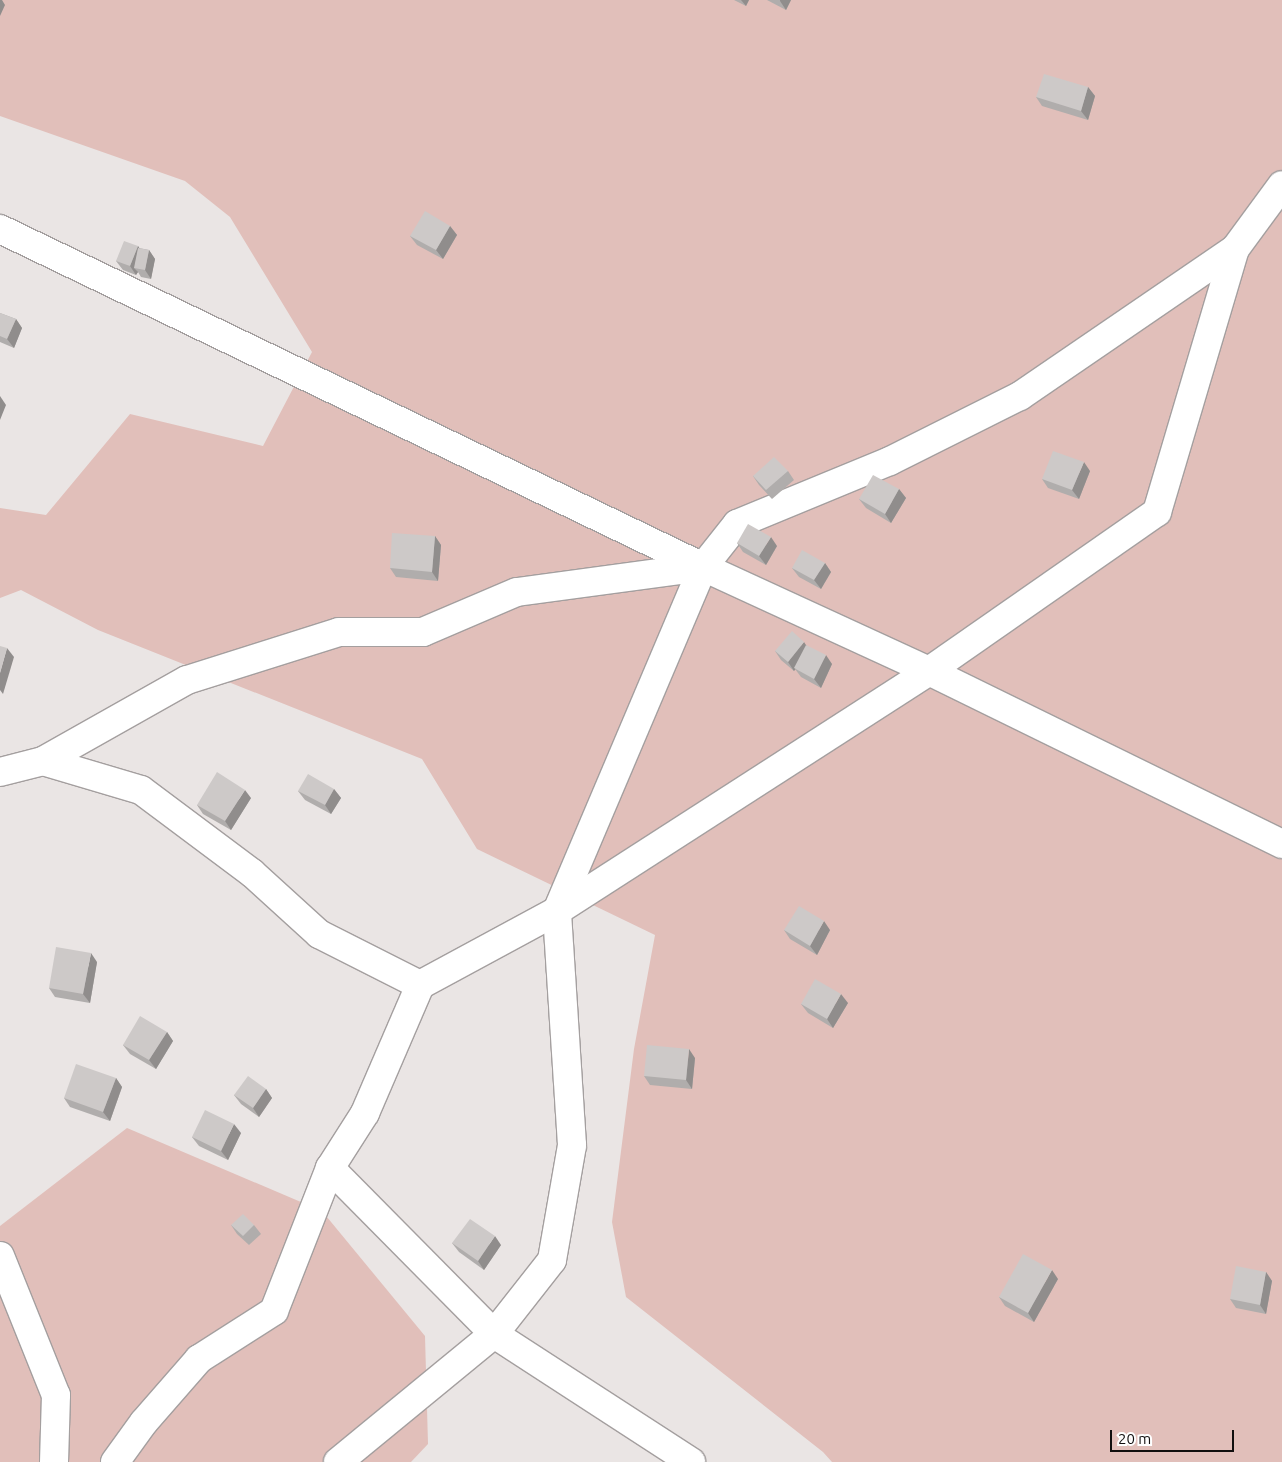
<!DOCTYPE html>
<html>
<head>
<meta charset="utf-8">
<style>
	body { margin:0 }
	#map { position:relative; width:1282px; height:1462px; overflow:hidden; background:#eae5e4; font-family:Ubuntu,sans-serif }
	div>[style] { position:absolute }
	.green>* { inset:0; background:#e1bfba }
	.roads { filter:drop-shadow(1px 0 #a49f9f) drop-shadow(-1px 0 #a49f9f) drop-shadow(0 1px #a49f9f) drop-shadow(0 -1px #a49f9f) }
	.minor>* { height:28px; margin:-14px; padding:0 14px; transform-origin:14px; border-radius:14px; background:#fff }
	.wall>* { inset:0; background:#b0adac }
	.shaded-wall>* { inset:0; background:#908d8c }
	.building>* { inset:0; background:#cdc9c8 }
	span { translate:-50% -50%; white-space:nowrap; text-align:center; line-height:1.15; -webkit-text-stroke:4px #fff; paint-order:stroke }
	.scale { position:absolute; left:1110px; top:1430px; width:124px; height:22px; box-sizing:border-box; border:2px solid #110f0f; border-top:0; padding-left:6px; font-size:15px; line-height:18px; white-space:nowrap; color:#110f0f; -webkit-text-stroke:4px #fff; paint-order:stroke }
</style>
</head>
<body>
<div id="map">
	<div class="green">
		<i style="clip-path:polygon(0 0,1282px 0,1282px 1462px,832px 1462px,823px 1452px,626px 1297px,612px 1222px,634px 1049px,655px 935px,477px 849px,422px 759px,98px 630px,21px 590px,0 598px,0 508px,46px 515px,130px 414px,263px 446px,312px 352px,230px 217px,185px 181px,0 116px)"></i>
		<i style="clip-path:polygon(127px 1128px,322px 1211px,425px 1336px,428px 1444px,411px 1462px,0 1462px,0 1226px)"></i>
	</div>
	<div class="roads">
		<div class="minor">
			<i style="left:0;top:229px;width:780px;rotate:25.68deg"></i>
			<i style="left:703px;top:567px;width:249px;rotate:24.7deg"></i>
			<i style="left:929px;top:671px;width:393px;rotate:26.1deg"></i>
			<i style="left:43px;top:761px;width:102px;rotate:16.5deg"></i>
			<i style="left:141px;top:790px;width:139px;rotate:36.8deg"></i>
			<i style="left:252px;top:873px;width:91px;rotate:42.3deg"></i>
			<i style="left:319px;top:934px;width:113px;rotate:26.8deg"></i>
			<i style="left:0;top:772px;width:44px;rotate:-14.3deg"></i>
			<i style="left:43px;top:761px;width:165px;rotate:-29.4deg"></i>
			<i style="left:187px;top:680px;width:159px;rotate:-17.5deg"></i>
			<i style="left:339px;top:632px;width:84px"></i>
			<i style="left:423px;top:632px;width:102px;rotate:-23.1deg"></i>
			<i style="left:517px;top:592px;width:188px;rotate:-7.7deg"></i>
			<i style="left:330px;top:1168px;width:233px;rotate:45.3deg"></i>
			<i style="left:494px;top:1334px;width:235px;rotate:33deg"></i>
			<i style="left:0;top:1256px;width:150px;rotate:68.1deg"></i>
			<i style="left:56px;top:1395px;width:67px;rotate:91.7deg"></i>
			<i style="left:115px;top:1462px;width:49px;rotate:-54.1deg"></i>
			<i style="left:144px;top:1422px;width:84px;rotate:-48.9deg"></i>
			<i style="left:199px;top:1359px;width:89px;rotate:-32.6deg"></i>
			<i style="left:274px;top:1311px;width:154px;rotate:-68.6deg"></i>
			<i style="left:330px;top:1168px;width:65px;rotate:-57.5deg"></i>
			<i style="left:365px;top:1113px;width:139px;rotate:-66.7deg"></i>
			<i style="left:420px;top:985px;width:156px;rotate:-28.4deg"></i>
			<i style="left:557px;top:911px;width:374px;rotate:-67deg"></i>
			<i style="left:703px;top:567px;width:55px;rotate:-51.7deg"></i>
			<i style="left:737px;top:524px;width:165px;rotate:-22.4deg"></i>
			<i style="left:890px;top:461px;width:145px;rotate:-26.6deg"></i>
			<i style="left:1020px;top:396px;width:260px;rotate:-34.4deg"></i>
			<i style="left:1235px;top:249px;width:79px;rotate:-53.7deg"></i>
			<i style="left:338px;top:1462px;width:202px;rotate:-39.4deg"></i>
			<i style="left:494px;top:1334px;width:94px;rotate:-51.9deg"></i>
			<i style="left:552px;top:1260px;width:117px;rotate:-80.1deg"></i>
			<i style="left:572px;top:1145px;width:234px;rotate:-93.7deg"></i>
			<i style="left:557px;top:911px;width:443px;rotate:-32.8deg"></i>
			<i style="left:929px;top:671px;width:278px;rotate:-34.9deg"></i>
			<i style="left:1157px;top:512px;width:274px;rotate:-73.5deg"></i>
		</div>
	</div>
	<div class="wall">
		<i style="clip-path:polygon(734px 0,749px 0,746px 6px)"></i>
		<i style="clip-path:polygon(767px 0,791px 0,786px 10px)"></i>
		<i style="clip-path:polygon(1088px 87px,1095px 96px,1088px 120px,1042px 106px,1036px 97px)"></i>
		<i style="clip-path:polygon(450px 226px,457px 235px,443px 259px,417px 245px,410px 236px)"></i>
		<i style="clip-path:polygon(138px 246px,139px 248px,149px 250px,155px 259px,151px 279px,141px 277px,138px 272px,136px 275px,123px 270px,116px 261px)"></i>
		<i style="clip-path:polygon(0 313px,16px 319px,22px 328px,14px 348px,0 342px)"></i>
		<i style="clip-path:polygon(788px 471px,794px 480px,772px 499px,759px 485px,753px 476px)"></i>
		<i style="clip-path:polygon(1090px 471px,1079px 499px,1048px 488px,1042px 479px)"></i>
		<i style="clip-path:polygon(899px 489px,906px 498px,891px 523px,866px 508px,859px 499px)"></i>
		<i style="clip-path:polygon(435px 536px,441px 545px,438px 581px,396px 577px,390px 568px)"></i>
		<i style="clip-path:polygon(737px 543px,777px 546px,766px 565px,743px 552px)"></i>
		<i style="clip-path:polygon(825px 563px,831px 572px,821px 589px,799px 577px,792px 568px)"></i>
		<i style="clip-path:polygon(806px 645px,832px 664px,821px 688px,801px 677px,795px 669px,794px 671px,781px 660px,775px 651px)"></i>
		<i style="clip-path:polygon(334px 789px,341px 798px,331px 814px,305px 800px,298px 791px)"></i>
		<i style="clip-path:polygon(251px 798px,231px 830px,203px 814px,197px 805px)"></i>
		<i style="clip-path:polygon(784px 930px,830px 930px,817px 955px,790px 939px)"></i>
		<i style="clip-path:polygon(97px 962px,90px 1003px,55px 997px,49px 988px)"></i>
		<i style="clip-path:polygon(848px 1003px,833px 1028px,808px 1013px,801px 1004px)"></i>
		<i style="clip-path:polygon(167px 1032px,173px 1041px,156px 1069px,130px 1054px,123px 1045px)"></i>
		<i style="clip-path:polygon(695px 1058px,692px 1089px,650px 1085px,644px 1076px)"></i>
		<i style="clip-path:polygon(116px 1078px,122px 1087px,110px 1121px,70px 1107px,64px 1098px)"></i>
		<i style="clip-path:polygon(266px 1089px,272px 1098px,259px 1117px,241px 1104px,234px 1095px)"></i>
		<i style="clip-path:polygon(241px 1133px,228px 1160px,199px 1146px,192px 1137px)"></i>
		<i style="clip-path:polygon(231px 1225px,254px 1225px,261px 1234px,249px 1245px,237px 1234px)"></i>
		<i style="clip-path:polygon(452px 1243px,501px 1245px,484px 1270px,459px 1252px)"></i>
		<i style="clip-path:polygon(1266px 1272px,1272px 1281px,1266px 1314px,1236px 1308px,1230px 1299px)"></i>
		<i style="clip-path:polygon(1058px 1279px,1034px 1322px,1005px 1306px,999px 1297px)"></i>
	</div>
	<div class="shaded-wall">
		<i style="clip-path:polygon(0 0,2px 0,5px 5px,0 16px)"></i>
		<i style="clip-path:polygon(741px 0,749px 0,746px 6px)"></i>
		<i style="clip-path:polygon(780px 0,791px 0,786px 10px,780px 1px)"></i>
		<i style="clip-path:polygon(1088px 87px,1095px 96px,1088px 120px,1081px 111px)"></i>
		<i style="clip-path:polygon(450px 226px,457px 235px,443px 259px,436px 250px)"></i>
		<i style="clip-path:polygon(138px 246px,144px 255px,134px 268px,138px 272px,136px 275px,130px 266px)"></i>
		<i style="clip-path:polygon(149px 250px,155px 259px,151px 279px,145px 270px)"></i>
		<i style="clip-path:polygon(16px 319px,22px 328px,14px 348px,7px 339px)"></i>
		<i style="clip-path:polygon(0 396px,6px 405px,0 420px)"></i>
		<i style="clip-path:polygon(1084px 462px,1090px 471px,1079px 499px,1072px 490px)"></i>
		<i style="clip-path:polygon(899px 489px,906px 498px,891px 523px,885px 514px)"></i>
		<i style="clip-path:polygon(435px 536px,441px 545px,438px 581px,432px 572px)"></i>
		<i style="clip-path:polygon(771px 537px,777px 546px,766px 565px,759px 556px)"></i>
		<i style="clip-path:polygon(825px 563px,831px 572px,821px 589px,814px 580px)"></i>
		<i style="clip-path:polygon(804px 642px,810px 651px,794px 671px,788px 662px)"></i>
		<i style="clip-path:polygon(7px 648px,14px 657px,3px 694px,0 690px,0 673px)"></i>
		<i style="clip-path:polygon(826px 655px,832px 664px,821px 688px,814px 679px)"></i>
		<i style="clip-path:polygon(334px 789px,341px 798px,331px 814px,325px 805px)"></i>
		<i style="clip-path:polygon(245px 790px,251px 798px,231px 830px,225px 821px)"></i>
		<i style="clip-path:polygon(824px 921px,830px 930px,817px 955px,810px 946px)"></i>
		<i style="clip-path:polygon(91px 953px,97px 962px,90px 1003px,83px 994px)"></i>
		<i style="clip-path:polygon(841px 994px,848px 1003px,833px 1028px,827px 1019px)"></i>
		<i style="clip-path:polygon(167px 1032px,173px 1041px,156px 1069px,149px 1060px)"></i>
		<i style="clip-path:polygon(689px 1049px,695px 1058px,692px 1089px,686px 1080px)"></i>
		<i style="clip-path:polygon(116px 1078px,122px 1087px,110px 1121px,103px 1112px)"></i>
		<i style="clip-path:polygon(266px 1089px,272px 1098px,259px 1117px,253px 1108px)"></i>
		<i style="clip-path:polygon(234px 1124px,241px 1133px,228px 1160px,221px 1151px)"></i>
		<i style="clip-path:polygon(495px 1236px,501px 1245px,484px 1270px,478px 1261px)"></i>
		<i style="clip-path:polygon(1052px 1270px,1058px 1279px,1034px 1322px,1028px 1313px)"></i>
		<i style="clip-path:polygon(1266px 1272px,1272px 1281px,1266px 1314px,1260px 1305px)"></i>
	</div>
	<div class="building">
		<i style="clip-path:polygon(1044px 74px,1088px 87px,1081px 111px,1036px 97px)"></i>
		<i style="clip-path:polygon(425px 211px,450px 226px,436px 250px,410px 236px)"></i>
		<i style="clip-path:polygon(124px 241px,138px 246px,130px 266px,116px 261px)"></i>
		<i style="clip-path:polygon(138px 248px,149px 250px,145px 270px,134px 268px)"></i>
		<i style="clip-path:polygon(0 313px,16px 319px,7px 339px,0 336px)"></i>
		<i style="clip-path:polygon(1053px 451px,1084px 462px,1072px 490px,1042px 479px)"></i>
		<i style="clip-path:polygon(774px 457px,788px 471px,766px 490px,753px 476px)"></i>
		<i style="clip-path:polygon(873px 475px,899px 489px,885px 514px,859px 499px)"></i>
		<i style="clip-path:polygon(748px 524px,771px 537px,759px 556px,737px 543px)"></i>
		<i style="clip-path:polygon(392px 533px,435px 536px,432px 572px,390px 568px)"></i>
		<i style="clip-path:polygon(802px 550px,825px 563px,814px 580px,792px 568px)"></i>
		<i style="clip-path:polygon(792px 631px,804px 642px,788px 662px,775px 651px)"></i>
		<i style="clip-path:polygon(806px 645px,826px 655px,814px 679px,794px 668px)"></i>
		<i style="clip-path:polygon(0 646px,7px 648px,0 673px)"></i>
		<i style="clip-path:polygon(217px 772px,245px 790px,225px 821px,197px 805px)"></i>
		<i style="clip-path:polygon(308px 774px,334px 789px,325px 805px,298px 791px)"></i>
		<i style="clip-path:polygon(799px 906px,824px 921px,810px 946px,784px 930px)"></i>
		<i style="clip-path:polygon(56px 947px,91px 953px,83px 994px,49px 988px)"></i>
		<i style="clip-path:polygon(815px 979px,841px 994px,827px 1019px,801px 1004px)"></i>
		<i style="clip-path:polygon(140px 1016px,167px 1032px,149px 1060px,123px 1045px)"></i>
		<i style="clip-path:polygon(647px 1045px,689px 1049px,686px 1080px,644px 1076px)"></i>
		<i style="clip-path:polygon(76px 1064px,116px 1078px,103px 1112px,64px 1098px)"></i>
		<i style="clip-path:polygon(248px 1076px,266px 1089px,253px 1108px,234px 1095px)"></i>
		<i style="clip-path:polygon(205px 1110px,234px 1124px,221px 1151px,192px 1137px)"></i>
		<i style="clip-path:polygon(243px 1214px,254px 1225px,243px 1236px,231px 1225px)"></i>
		<i style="clip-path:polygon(470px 1219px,495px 1236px,478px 1261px,452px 1243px)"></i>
		<i style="clip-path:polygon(1023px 1254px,1052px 1270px,1028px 1313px,999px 1297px)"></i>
		<i style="clip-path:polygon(1236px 1266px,1266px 1272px,1260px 1305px,1230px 1299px)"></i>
	</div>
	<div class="scale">20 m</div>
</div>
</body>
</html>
